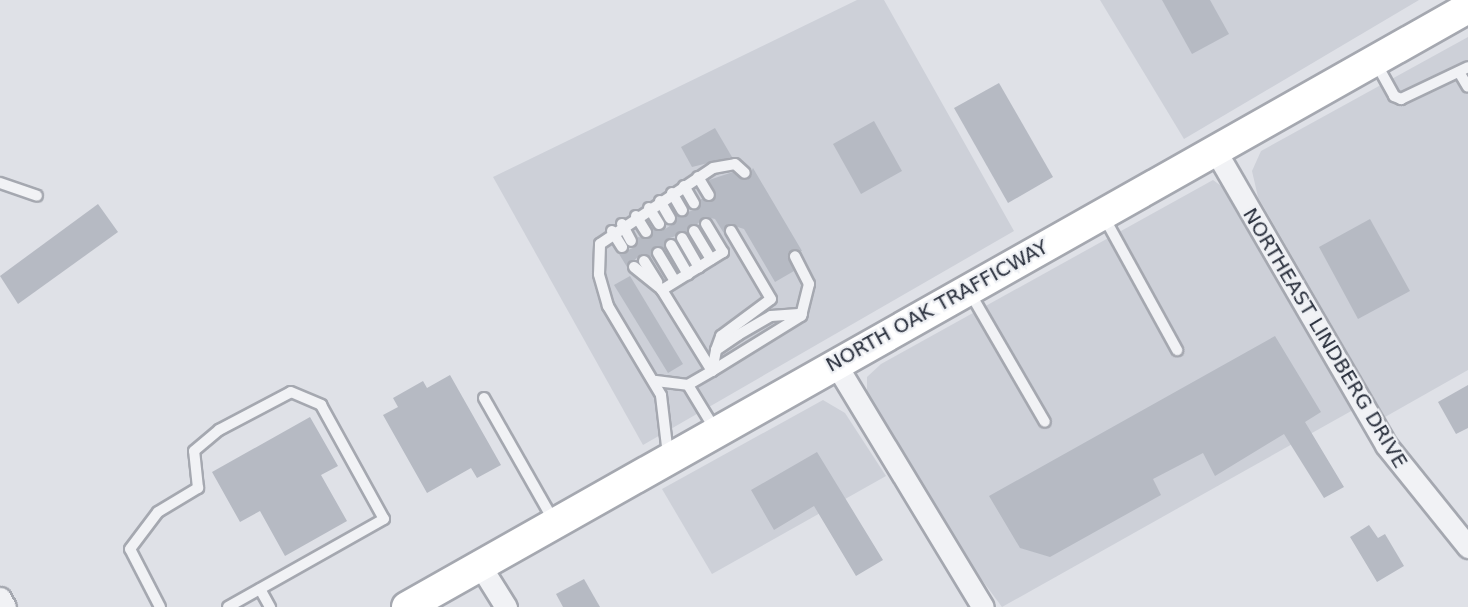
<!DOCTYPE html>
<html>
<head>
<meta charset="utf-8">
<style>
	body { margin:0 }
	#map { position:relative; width:1468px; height:607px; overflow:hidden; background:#dfe1e7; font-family:"DejaVu Sans",sans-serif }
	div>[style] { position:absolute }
	.built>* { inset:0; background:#cdd0d8 }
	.building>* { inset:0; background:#b6bac3 }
	.roads { filter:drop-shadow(2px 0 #a5a8b0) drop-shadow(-2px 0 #a5a8b0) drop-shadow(0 2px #a5a8b0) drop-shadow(0 -2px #a5a8b0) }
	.lane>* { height:10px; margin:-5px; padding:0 5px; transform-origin:5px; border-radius:5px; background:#f1f2f5 }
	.street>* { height:21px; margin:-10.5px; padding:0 10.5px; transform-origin:10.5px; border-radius:10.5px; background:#f1f2f5 }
	.secondary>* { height:30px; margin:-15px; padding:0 15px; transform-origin:15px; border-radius:15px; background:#fff }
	span { translate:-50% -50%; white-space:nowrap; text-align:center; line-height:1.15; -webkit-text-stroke:4.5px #eef0f4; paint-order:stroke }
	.street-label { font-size:20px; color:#292f3c }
</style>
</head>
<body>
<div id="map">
	<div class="built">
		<i style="clip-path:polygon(857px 0,884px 0,1014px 231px,643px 445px,493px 177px)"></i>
		<i style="clip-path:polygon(1100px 0,1419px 0,1184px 139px)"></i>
		<i style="clip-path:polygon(1468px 37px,1468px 370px,1385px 417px,1258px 197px,1252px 171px,1261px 151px)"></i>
		<i style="clip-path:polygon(1213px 180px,1231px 193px,1353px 410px,1002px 607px,962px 553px,867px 399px,867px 377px,881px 364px)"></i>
		<i style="clip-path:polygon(823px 400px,845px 413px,886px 476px,712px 574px,662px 489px)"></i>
	</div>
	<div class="building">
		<i style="clip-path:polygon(1162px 0,1210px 0,1229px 34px,1192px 54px)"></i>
		<i style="clip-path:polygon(999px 83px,1053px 177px,1008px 203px,954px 108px)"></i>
		<i style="clip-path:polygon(874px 121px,902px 171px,861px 194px,833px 144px)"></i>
		<i style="clip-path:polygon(715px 128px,732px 157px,692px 167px,681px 147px)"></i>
		<i style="clip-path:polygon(753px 168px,802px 251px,788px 252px,794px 271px,775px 282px,744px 229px,728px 224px,725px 235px,715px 219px,706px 217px,687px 232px,667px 239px,665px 249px,655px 246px,652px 257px,641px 254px,627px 267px,619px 254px,635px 247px,638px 237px,649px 239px,652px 228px,662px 231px,676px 222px,677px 215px,698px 209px,701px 199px,715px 199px,709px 180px,733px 172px,747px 180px)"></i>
		<i style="clip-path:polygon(98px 204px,118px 232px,18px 304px,0 276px)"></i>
		<i style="clip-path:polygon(1370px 219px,1410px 291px,1358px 319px,1319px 247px)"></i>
		<i style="clip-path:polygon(630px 276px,683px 364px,668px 373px,614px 285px)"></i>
		<i style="clip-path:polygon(1275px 336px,1321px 412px,1305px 422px,1344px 487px,1324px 498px,1284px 434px,1215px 476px,1203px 453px,1153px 479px,1161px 495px,1050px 557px,1020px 548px,989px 496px)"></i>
		<i style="clip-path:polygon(450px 375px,501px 465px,477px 478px,471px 468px,427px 493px,383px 415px,398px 407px,393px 398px,423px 381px,427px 388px)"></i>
		<i style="clip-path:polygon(1468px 385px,1468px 428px,1456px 434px,1438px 402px)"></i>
		<i style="clip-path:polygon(310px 417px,338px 466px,321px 475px,347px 521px,285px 556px,260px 511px,240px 522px,212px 472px)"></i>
		<i style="clip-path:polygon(817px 452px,883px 560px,856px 576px,814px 506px,774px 530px,751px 490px)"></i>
		<i style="clip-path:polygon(1369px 525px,1378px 538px,1385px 534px,1404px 566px,1377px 582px,1350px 537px)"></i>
		<i style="clip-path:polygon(584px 579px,600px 607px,563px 607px,556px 594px)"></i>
	</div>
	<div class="roads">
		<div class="lane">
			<i style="left:1376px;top:63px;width:38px;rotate:61deg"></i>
			<i style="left:1394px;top:96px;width:8px;rotate:23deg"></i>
			<i style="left:1401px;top:99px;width:74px;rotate:-25.5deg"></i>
			<i style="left:1459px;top:72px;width:17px;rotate:59deg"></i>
			<i style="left:698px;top:177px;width:21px;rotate:59deg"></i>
			<i style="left:0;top:183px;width:39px;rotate:19deg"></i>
			<i style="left:684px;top:186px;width:20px;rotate:60deg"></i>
			<i style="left:672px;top:193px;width:20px;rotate:60deg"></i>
			<i style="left:660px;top:201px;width:20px;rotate:60deg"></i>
			<i style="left:649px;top:208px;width:19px;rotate:58deg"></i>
			<i style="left:636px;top:216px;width:19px;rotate:58deg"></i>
			<i style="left:1104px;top:217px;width:152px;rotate:61.2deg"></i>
			<i style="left:622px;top:224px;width:19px;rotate:62deg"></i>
			<i style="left:706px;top:224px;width:33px;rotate:59deg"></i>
			<i style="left:723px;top:252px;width:72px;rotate:148.1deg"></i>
			<i style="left:662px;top:290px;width:95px;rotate:58.3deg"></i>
			<i style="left:712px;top:371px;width:28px;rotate:150deg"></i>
			<i style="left:688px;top:385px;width:54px;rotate:58.7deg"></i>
			<i style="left:612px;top:231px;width:19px;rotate:58deg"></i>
			<i style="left:694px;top:231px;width:33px;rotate:59deg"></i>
			<i style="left:682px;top:238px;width:34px;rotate:60deg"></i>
			<i style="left:671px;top:245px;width:34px;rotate:60deg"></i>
			<i style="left:658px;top:253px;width:33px;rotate:59deg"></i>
			<i style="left:644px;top:261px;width:25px;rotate:58deg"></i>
			<i style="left:634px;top:267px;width:36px;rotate:39deg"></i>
			<i style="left:969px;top:291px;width:151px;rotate:59.9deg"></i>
			<i style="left:716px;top:350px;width:15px;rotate:-70deg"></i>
			<i style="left:721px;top:336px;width:62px;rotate:-36.5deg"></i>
			<i style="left:771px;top:299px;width:79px;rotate:-120.5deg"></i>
			<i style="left:712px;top:371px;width:105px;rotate:-31.7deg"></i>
			<i style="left:801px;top:316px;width:33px;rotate:-76deg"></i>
			<i style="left:809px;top:284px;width:31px;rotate:-117deg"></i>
			<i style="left:712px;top:371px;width:21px;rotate:-79deg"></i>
			<i style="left:716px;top:350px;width:27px;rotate:-34deg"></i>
			<i style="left:738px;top:335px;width:38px;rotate:-30deg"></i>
			<i style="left:771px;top:316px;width:31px;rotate:-4deg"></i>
			<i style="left:656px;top:381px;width:32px;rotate:7deg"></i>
			<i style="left:484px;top:398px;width:142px;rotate:60.4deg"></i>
			<i style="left:668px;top:455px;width:60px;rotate:-96.7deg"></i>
			<i style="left:661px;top:395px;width:104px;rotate:-120.8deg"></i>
			<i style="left:608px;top:306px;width:33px;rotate:-106deg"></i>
			<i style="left:599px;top:274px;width:30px;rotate:-88deg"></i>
			<i style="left:600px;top:244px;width:136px;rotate:-33.9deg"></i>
			<i style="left:713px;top:168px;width:22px;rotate:-10deg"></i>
			<i style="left:735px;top:164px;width:13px;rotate:42deg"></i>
			<i style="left:260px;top:589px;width:21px;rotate:61deg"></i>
			<i style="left:160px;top:607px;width:65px;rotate:-117.3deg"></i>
			<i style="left:130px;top:549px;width:46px;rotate:-52.9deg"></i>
			<i style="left:158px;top:512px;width:47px;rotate:-31deg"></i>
			<i style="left:198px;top:488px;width:37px;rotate:-96deg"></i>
			<i style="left:194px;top:451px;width:33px;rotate:-40deg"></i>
			<i style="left:219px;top:430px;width:81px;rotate:-27.8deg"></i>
			<i style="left:291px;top:392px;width:33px;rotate:23deg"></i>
			<i style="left:321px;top:405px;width:130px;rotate:61.1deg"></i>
			<i style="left:384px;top:519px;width:179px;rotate:150.6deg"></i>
		</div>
		<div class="street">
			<i style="left:1215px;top:150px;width:341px;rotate:59.9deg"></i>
			<i style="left:1386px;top:445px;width:131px;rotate:51.2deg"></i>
			<i style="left:835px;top:363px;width:285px;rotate:58.8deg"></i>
			<i style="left:481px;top:567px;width:47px;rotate:58deg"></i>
			<i style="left:0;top:598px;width:10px;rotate:61deg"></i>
		</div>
		<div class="secondary">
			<i style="left:407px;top:607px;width:1218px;rotate:-29.45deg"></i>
		</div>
	</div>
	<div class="street-label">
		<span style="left:937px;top:306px;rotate:-29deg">NORTH OAK TRAFFICWAY</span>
		<span style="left:1325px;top:338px;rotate:59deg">NORTHEAST LINDBERG DRIVE</span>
	</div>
</div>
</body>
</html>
